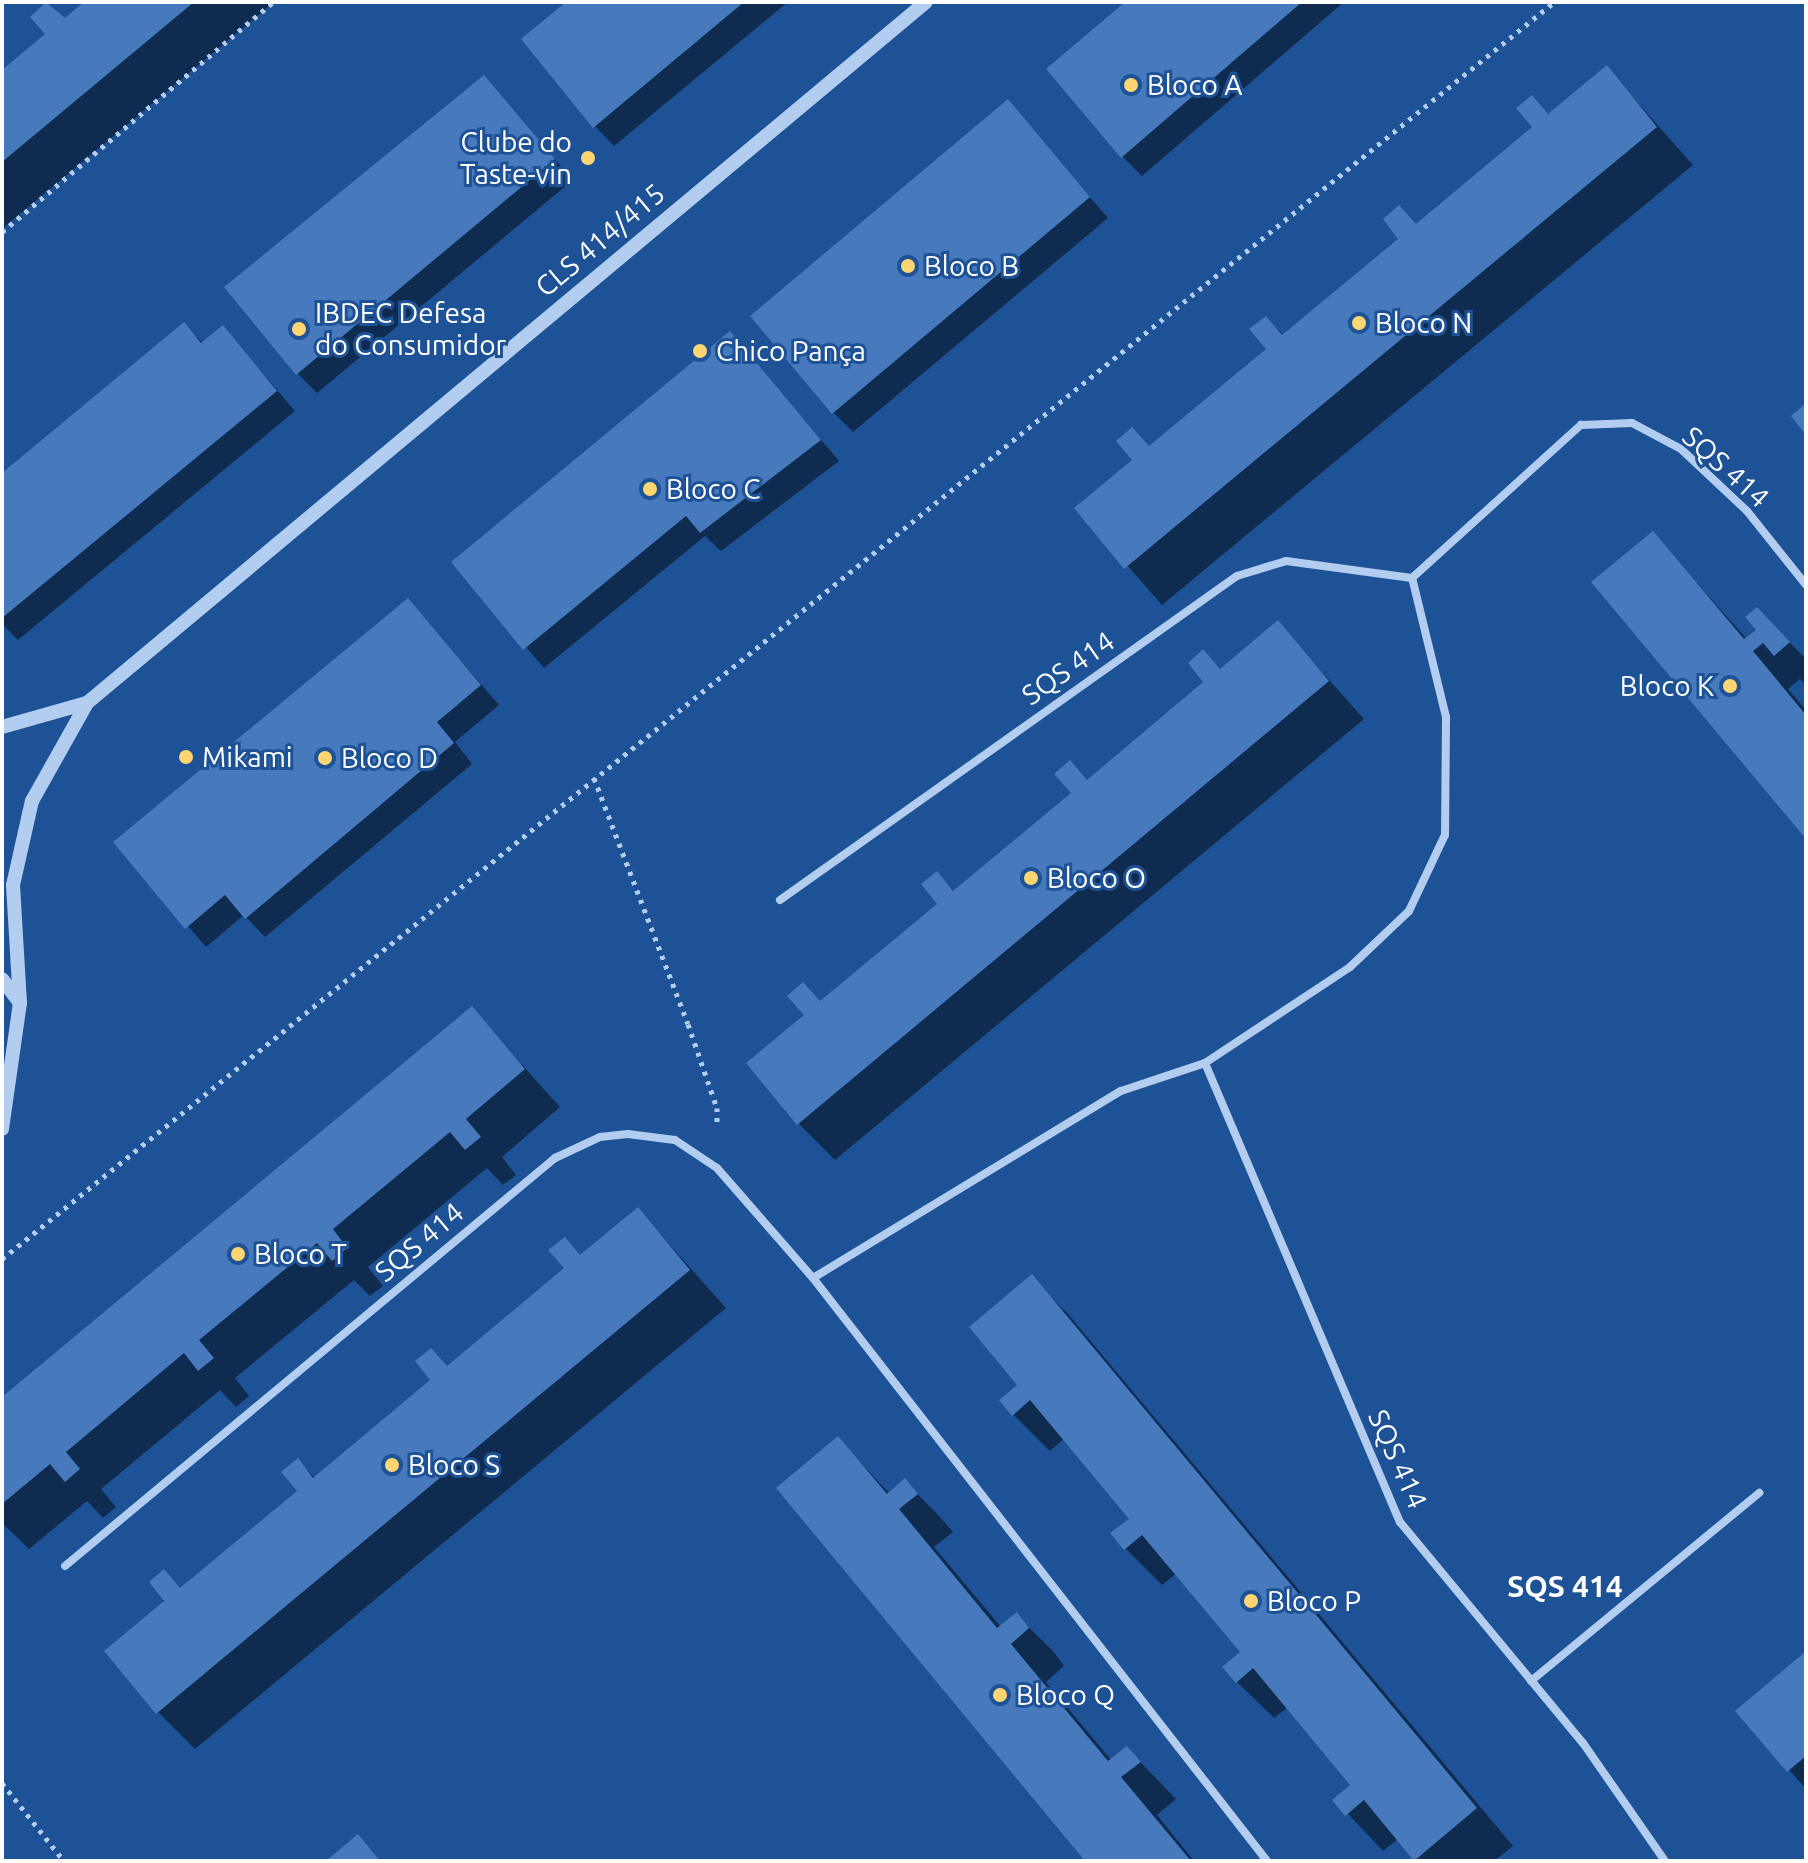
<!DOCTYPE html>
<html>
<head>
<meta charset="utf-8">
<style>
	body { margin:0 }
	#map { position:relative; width:1808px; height:1863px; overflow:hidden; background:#1e5296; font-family:Ubuntu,sans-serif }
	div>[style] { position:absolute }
	.shadow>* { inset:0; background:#0007 }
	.building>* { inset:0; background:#467abd }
	.path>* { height:5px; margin-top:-2.5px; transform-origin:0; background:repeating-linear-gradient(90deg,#b2cdef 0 4px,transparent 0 10px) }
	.minor>* { height:8px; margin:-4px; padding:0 4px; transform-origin:4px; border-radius:4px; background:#b2cdef }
	.tertiary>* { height:14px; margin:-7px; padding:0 7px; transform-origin:7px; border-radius:7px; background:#b2cdef }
	.dots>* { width:22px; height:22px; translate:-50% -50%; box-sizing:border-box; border:4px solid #1e5296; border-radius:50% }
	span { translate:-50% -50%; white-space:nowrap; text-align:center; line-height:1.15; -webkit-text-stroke:6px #1e5296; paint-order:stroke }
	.poi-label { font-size:28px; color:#fff }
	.left { translate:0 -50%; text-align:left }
	.right { translate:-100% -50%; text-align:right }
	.street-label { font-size:28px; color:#fff }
	.neighbourhood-label { font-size:30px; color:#fff; font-weight:700 }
	.frame { position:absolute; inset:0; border:4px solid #fff; pointer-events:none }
</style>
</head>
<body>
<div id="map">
	<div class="shadow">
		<i style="clip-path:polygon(87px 2px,274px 2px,2px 229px,2px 73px,48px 34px,33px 17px,48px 3px,65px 20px)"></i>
		<i style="clip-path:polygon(569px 2px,788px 2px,614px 146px,595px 126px)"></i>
		<i style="clip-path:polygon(1128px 2px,1344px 2px,1142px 176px,1122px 156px)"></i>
		<i style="clip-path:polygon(1607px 68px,1693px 165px,1162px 605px,1077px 508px,1268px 349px,1266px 318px,1284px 336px)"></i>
		<i style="clip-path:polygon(484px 78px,573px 180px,317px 393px,297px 373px)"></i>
		<i style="clip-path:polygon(1008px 102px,1108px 218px,853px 432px,833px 412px)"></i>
		<i style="clip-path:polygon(184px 325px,203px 343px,223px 327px,295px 411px,18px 640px,2px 624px,2px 475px)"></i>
		<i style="clip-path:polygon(730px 333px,839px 461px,721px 551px,705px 536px,544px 668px,453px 562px)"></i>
		<i style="clip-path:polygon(1652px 533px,1747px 639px,1759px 631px,1757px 610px,1806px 659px,1806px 685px,1800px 679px,1788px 689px,1806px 710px,1806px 837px)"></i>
		<i style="clip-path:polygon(408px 600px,499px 705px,455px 742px,472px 764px,265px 937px,244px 915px,206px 947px,116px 842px)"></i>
		<i style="clip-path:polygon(1278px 623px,1364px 719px,835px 1160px,799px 1124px,821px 1003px,940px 904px,937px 874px,955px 892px,1074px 793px,1070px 763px,1088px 781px,1206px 683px,1203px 652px,1221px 670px)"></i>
		<i style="clip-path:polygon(472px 1009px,560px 1107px,502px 1157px,516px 1175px,503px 1185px,487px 1168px,368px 1267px,383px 1286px,370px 1296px,354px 1280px,235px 1378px,249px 1396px,236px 1407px,220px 1390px,101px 1489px,116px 1507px,103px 1518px,87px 1501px,29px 1549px,2px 1523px,2px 1399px)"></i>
		<i style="clip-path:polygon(638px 1209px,726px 1308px,195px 1749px,158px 1712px,164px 1572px,181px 1589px,299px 1491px,298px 1461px,315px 1478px,567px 1268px,565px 1239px,582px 1257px)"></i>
		<i style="clip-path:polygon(1031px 1277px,1068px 1314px,1513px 1846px,1494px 1861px,1417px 1861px,1398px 1839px,1383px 1851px,1335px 1800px,1353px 1785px,1288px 1707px,1274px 1718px,1237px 1682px,1242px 1652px,1177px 1573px,1162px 1585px,1125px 1548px,1132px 1519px,1065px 1438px,1050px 1451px,1014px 1415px)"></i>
		<i style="clip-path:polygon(838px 1439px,890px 1494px,905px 1481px,941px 1518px,953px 1532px,934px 1547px,1001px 1627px,1016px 1615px,1053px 1651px,1064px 1666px,1046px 1682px,1112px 1761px,1127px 1748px,1176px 1799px,1157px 1815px,1194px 1861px,1088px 1861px)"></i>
		<i style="clip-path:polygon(1806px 1654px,1806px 1789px,1737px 1711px)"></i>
	</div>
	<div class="building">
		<i style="clip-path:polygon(46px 2px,65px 18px,84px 2px,194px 2px,2px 162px,2px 70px,45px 34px,30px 17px)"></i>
		<i style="clip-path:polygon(566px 2px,744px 2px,593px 128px,521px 39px)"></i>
		<i style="clip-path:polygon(1125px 2px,1302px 2px,1121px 158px,1046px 69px)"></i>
		<i style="clip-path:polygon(1607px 65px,1657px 127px,1124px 569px,1074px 508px,1132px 460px,1116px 441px,1132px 427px,1149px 446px,1266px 349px,1249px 329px,1266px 316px,1282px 335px,1398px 239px,1383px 219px,1399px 205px,1416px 224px,1532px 127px,1516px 108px,1532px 95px,1548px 114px)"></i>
		<i style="clip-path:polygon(484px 75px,555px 159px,296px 375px,224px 287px)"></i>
		<i style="clip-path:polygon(1008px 99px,1090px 197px,832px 414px,750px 316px)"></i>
		<i style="clip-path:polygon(184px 322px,201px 343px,223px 325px,277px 391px,2px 618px,2px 473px)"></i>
		<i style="clip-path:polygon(730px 331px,821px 440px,700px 533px,686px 516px,523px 650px,451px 562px)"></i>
		<i style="clip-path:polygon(1806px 403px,1806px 435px,1791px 416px)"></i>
		<i style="clip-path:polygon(1653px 531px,1744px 639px,1756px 630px,1745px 617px,1757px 607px,1790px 642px,1774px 656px,1763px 643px,1753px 651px,1806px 715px,1806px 839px,1591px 582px)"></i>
		<i style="clip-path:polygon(408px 598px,481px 685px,437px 722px,454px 743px,245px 919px,225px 895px,185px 929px,113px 842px)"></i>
		<i style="clip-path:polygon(1278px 620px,1329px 681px,797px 1125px,746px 1063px,804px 1015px,787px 996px,803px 982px,820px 1001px,937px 904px,921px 884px,937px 871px,953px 891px,1071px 793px,1054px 774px,1070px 760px,1087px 780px,1203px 682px,1188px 663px,1203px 649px,1220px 669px)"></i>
		<i style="clip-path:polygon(472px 1006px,525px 1069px,466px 1119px,481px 1137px,465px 1150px,450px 1132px,333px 1229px,347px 1248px,332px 1261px,317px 1243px,199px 1340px,214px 1358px,198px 1371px,184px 1353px,66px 1452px,80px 1469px,65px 1482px,50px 1464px,2px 1504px,2px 1397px)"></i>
		<i style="clip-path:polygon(638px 1207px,690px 1270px,156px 1714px,104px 1651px,164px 1601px,149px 1582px,164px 1569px,180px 1588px,297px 1491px,281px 1472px,298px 1458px,313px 1478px,430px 1380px,415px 1361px,431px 1348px,447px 1366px,564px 1268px,548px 1250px,565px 1237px,580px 1255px)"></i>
		<i style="clip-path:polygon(1032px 1274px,1477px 1808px,1414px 1861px,1364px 1800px,1345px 1816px,1332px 1800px,1350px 1785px,1253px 1668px,1236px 1683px,1222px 1667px,1240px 1652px,1142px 1535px,1124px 1550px,1110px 1533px,1129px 1519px,1030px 1400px,1012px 1416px,999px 1400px,1017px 1385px,969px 1327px)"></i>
		<i style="clip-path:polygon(838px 1436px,887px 1494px,905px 1478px,918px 1494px,899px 1509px,997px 1628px,1017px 1612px,1029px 1628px,1011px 1644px,1108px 1761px,1127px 1746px,1141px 1762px,1121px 1777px,1191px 1861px,1085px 1861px,776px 1488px)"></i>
		<i style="clip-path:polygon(1806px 1651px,1806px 1756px,1787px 1772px,1735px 1711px)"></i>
		<i style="clip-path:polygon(358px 1834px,380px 1861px,326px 1861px)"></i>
	</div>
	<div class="path">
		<i style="left:2px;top:232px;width:355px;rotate:-40.3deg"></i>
		<i style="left:594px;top:778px;width:263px;rotate:69.1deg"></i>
		<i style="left:688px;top:1024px;width:89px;rotate:71deg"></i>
		<i style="left:717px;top:1108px;width:19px;rotate:90deg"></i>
		<i style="left:2px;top:1259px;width:1997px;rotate:-39deg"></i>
		<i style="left:2px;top:1783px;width:100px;rotate:51.5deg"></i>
	</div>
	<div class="minor">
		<i style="left:780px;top:900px;width:560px;rotate:-35.34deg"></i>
		<i style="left:1237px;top:576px;width:51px;rotate:-17deg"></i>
		<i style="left:1286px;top:561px;width:127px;rotate:7.7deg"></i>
		<i style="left:1205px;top:1063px;width:499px;rotate:67deg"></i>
		<i style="left:1400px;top:1522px;width:287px;rotate:50.4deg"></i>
		<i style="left:1583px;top:1743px;width:144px;rotate:55.2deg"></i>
		<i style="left:813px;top:1278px;width:360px;rotate:-31.3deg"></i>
		<i style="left:1121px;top:1091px;width:89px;rotate:-18.4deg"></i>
		<i style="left:1205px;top:1063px;width:174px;rotate:-33.5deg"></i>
		<i style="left:1350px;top:967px;width:81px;rotate:-43.5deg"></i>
		<i style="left:1409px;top:911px;width:84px;rotate:-64.7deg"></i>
		<i style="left:1445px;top:835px;width:118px;rotate:-89.5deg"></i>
		<i style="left:1446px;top:717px;width:143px;rotate:-103.7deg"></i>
		<i style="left:1412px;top:578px;width:228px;rotate:-42.2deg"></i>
		<i style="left:1581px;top:425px;width:51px;rotate:-2.2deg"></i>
		<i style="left:1632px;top:423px;width:55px;rotate:28deg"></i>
		<i style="left:1681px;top:449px;width:91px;rotate:43.2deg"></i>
		<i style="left:1747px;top:511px;width:95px;rotate:51.4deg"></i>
		<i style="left:65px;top:1566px;width:638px;rotate:-39.78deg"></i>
		<i style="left:555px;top:1158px;width:50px;rotate:-25deg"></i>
		<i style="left:600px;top:1137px;width:28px;rotate:-6deg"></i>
		<i style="left:628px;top:1134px;width:47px;rotate:7.3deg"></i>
		<i style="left:675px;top:1140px;width:50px;rotate:33.7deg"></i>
		<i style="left:717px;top:1168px;width:146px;rotate:48.9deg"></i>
		<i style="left:813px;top:1278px;width:739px;rotate:52.09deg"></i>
		<i style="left:1531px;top:1681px;width:296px;rotate:-39.5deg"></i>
	</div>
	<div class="tertiary">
		<i style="left:2px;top:727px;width:88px;rotate:-15.8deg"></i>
		<i style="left:2px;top:979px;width:30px;rotate:53deg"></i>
		<i style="left:2px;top:1129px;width:127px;rotate:-81.9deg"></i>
		<i style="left:20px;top:1003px;width:118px;rotate:-93.4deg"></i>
		<i style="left:13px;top:885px;width:86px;rotate:-77.3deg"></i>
		<i style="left:32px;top:801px;width:112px;rotate:-60.7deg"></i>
		<i style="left:87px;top:703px;width:1093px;rotate:-39.88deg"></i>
	</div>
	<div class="dots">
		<i style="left:1131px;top:85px;background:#fdd671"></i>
		<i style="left:588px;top:158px;background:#fdd671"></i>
		<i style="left:908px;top:266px;background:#fdd671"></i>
		<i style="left:1359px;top:323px;background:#fdd671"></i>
		<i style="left:299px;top:329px;background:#fdd671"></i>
		<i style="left:700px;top:351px;background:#fdd671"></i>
		<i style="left:650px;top:489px;background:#fdd671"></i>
		<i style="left:1730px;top:686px;background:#fdd671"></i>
		<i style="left:186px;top:757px;background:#fdd671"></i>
		<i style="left:325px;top:758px;background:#fdd671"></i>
		<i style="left:1031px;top:878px;background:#fdd671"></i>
		<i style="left:238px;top:1254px;background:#fdd671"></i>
		<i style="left:392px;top:1465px;background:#fdd671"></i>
		<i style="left:1251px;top:1601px;background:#fdd671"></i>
		<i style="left:1000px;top:1695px;background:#fdd671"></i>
	</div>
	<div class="poi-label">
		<span class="left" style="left:1147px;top:85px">Bloco A</span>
		<span class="right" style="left:572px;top:158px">Clube do<br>Taste-vin</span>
		<span class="left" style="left:924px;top:266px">Bloco B</span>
		<span class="left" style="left:315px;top:329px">IBDEC Defesa<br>do Consumidor</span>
		<span class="left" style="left:1375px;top:323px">Bloco N</span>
		<span class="left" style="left:716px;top:351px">Chico Pança</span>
		<span class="left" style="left:666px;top:489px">Bloco C</span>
		<span class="right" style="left:1714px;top:686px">Bloco K</span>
		<span class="left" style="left:202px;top:757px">Mikami</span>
		<span class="left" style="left:341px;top:758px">Bloco D</span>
		<span class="left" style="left:1047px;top:878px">Bloco O</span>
		<span class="left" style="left:254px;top:1254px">Bloco T</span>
		<span class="left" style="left:408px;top:1465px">Bloco S</span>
		<span class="left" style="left:1267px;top:1601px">Bloco P</span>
		<span class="left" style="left:1016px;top:1695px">Bloco Q</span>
	</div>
	<div class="street-label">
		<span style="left:600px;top:240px;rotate:-40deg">CLS 414/415</span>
		<span style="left:1726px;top:467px;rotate:42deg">SQS 414</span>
		<span style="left:1068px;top:668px;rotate:-35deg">SQS 414</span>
		<span style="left:419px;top:1242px;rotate:-40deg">SQS 414</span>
		<span style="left:1398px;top:1459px;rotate:66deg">SQS 414</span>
	</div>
	<div class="neighbourhood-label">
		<span style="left:1565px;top:1586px">SQS 414</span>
	</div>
	<div class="frame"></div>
</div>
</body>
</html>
